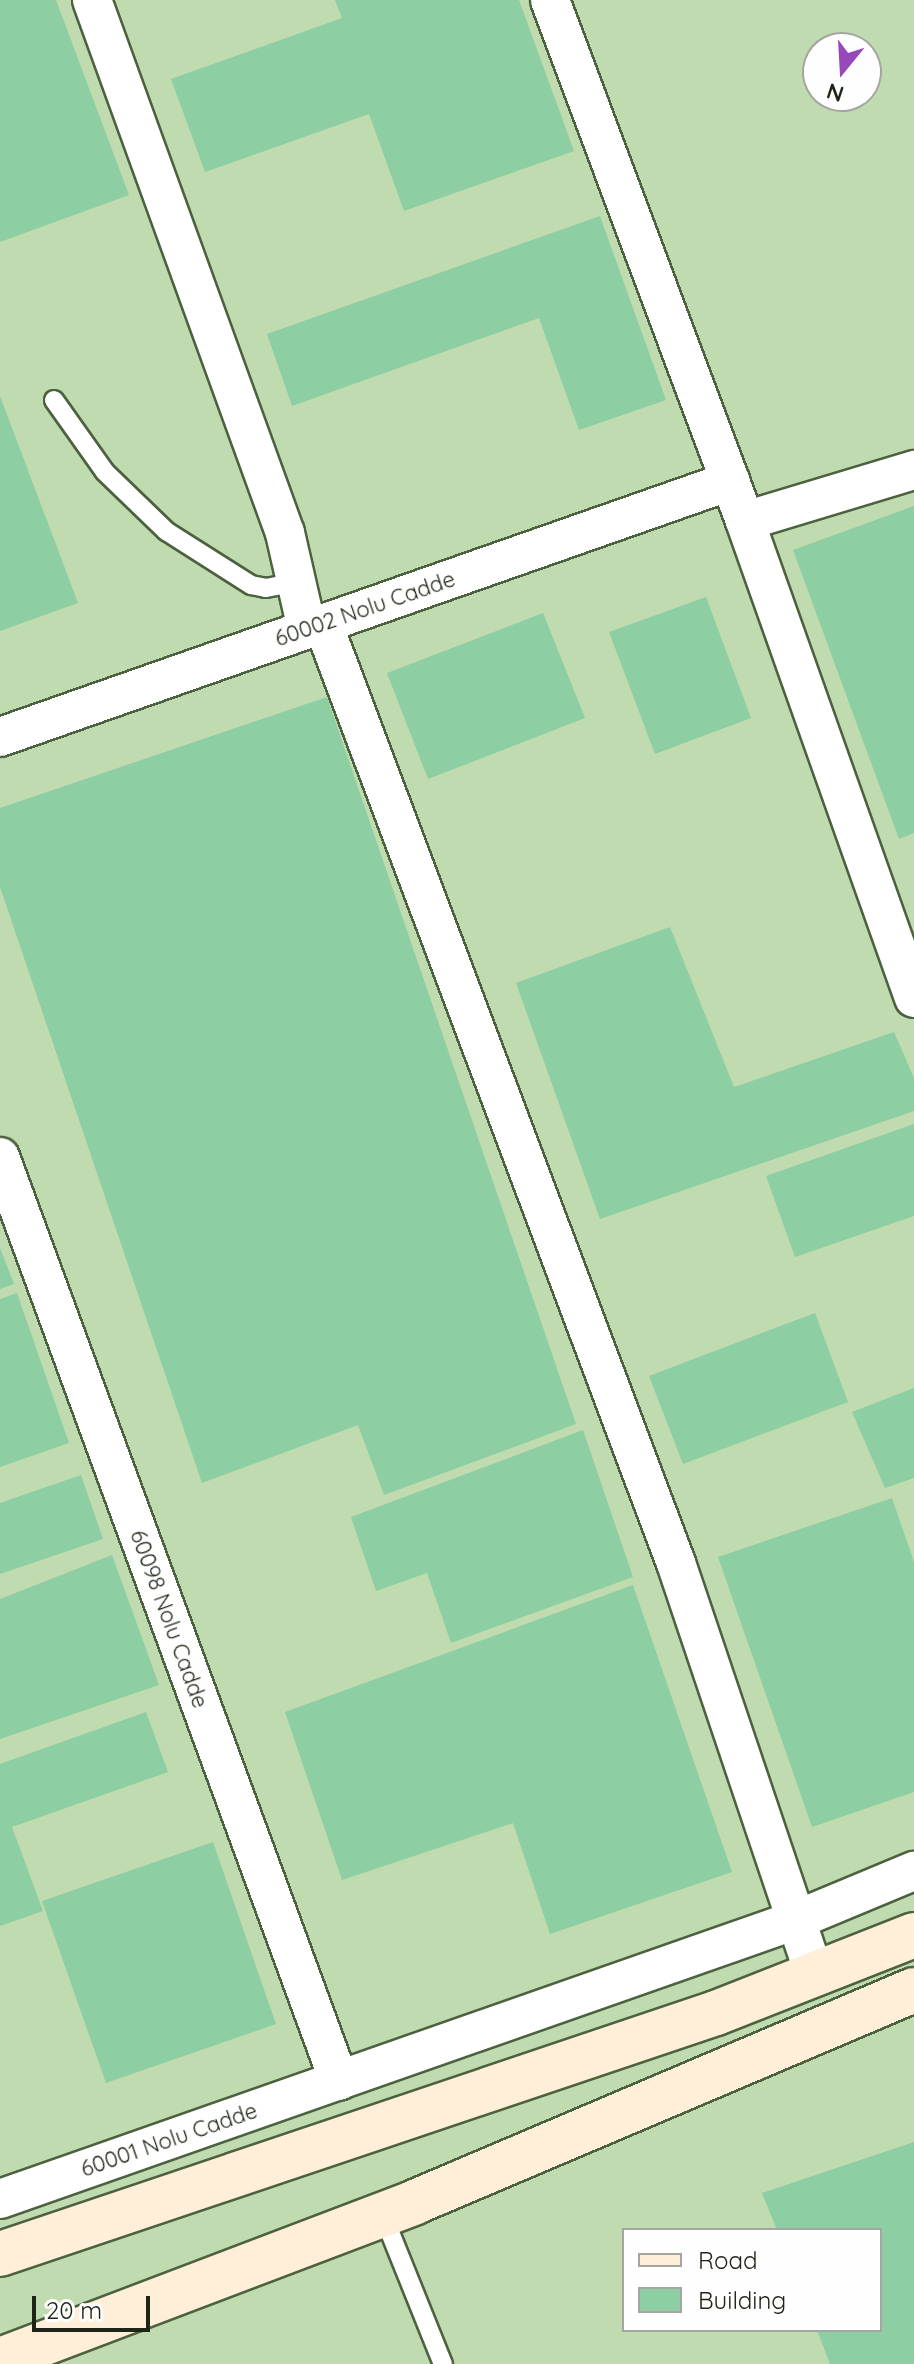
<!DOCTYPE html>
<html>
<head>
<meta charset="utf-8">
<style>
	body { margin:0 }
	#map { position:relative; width:914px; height:2364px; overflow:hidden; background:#cee7bf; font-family:Quicksand,sans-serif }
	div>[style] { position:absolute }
	.built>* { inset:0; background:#c0dbaf }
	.building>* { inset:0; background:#8dcea2 }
	.roads { filter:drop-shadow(2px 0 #4c613f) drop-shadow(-2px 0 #4c613f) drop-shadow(0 2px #4c613f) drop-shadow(0 -2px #4c613f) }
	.lane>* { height:18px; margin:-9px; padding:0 9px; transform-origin:9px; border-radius:9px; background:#fff }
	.street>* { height:38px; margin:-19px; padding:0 19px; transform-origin:19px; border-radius:19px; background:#fff }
	.secondary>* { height:44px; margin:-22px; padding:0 22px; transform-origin:22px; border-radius:22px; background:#ffeed8 }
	span { translate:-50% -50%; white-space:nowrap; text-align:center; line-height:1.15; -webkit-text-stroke:6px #fefefe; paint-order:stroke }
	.street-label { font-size:22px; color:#1c2516 }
	.legend { position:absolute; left:622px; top:2228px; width:260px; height:104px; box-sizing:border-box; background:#fefefe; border:2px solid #a4a7a1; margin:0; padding:10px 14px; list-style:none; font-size:24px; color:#1c2516 }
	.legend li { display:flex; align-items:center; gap:16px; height:40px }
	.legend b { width:40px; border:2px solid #a4a7a1 }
	.north { position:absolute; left:802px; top:32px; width:80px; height:80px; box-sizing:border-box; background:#fefefe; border:2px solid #a4a7a1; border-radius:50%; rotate:198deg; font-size:22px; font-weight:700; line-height:32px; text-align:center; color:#1c2516 }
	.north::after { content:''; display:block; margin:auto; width:28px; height:36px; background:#9749ba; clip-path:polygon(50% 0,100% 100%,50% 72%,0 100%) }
	.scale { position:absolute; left:32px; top:2296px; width:118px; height:36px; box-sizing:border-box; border:4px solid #1c2516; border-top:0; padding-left:10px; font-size:24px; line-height:28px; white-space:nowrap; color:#1c2516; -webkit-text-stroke:6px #fefefe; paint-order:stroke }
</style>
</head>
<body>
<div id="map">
	<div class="built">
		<i style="clip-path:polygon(evenodd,0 0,914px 0,914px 2364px,0 2364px,0 0,818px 48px,866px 48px,866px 96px,818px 96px,818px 48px,0 0,624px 2230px,880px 2230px,880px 2330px,624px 2330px,624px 2230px)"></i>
	</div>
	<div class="building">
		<i style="clip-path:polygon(0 0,56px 0,129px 195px,0 242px)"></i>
		<i style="clip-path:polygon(335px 0,519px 0,574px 151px,404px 211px,369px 114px,205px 172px,171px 79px,342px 18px)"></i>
		<i style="clip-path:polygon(600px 216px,666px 400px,579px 430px,539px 318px,292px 406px,267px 334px)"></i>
		<i style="clip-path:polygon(0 396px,78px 603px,0 631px)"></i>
		<i style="clip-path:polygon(914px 506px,914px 833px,899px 839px,793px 550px)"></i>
		<i style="clip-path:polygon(706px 597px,751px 718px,655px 754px,609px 632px)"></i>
		<i style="clip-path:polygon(543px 613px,585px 718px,428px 779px,387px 673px)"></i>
		<i style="clip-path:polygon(327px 697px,576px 1424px,384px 1495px,358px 1425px,202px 1483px,0 887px,0 808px)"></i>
		<i style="clip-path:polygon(670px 927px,734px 1087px,894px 1032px,914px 1078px,914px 1111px,600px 1219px,516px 983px)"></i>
		<i style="clip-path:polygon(914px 1124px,914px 1216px,795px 1257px,766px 1176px)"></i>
		<i style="clip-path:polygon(0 1248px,14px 1284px,0 1289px)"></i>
		<i style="clip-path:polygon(17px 1293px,69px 1443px,0 1467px,0 1299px)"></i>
		<i style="clip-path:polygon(815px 1313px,848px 1402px,683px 1464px,649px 1376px)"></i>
		<i style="clip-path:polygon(914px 1388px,914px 1478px,885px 1488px,852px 1412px)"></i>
		<i style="clip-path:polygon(583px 1430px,633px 1577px,451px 1643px,427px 1573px,376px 1591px,351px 1517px)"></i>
		<i style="clip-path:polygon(81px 1475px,103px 1539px,0 1574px,0 1503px)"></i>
		<i style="clip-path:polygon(892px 1498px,914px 1562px,914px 1792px,812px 1827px,718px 1557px)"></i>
		<i style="clip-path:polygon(112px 1555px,159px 1685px,0 1739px,0 1599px)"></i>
		<i style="clip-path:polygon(633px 1585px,732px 1872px,550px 1934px,513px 1823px,342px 1880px,285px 1712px)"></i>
		<i style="clip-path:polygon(146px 1712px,168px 1772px,12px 1827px,43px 1911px,0 1926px,0 1764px)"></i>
		<i style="clip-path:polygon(213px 1842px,276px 2024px,106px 2083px,42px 1901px)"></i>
		<i style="clip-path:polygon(914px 2142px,914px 2364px,830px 2364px,817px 2330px,880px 2330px,880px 2230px,777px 2230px,762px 2193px)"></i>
	</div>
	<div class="roads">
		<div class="lane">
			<i style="left:54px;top:400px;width:88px;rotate:54.7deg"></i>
			<i style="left:105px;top:472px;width:85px;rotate:44deg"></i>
			<i style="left:166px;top:531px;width:101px;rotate:32.4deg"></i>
			<i style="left:251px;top:585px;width:15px;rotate:11deg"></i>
			<i style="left:266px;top:588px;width:31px;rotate:-11deg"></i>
			<i style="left:383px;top:2215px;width:161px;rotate:68.1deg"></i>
		</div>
		<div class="street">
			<i style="left:92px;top:0;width:567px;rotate:70.09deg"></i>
			<i style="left:285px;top:533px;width:98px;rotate:77.1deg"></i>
			<i style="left:550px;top:0;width:556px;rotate:69.48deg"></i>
			<i style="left:745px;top:521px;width:506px;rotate:70.49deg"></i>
			<i style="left:745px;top:521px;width:177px;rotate:-16.8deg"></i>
			<i style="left:323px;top:624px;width:1003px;rotate:69.4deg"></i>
			<i style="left:676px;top:1563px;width:434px;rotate:71.4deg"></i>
			<i style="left:0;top:737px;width:774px;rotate:-19.32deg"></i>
			<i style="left:0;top:1157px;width:984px;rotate:69.85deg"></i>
			<i style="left:0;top:2199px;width:843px;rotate:-19.32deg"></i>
			<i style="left:796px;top:1920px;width:128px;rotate:-22.6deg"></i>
		</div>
		<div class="secondary">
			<i style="left:0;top:2254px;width:755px;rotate:-18.6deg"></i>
			<i style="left:716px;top:2013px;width:213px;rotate:-21.5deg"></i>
			<i style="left:0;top:2360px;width:444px;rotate:-20.8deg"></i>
			<i style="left:415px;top:2202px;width:542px;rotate:-23.02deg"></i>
		</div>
	</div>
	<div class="street-label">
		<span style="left:365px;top:609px;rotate:-19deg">60002 Nolu Cadde</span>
		<span style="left:169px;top:1619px;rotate:70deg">60098 Nolu Cadde</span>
		<span style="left:169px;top:2140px;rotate:-19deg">60001 Nolu Cadde</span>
	</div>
	<ul class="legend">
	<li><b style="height:10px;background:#ffeed8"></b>Road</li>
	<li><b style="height:22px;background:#8dcea2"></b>Building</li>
	</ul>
	<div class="north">N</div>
	<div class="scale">20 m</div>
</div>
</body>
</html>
